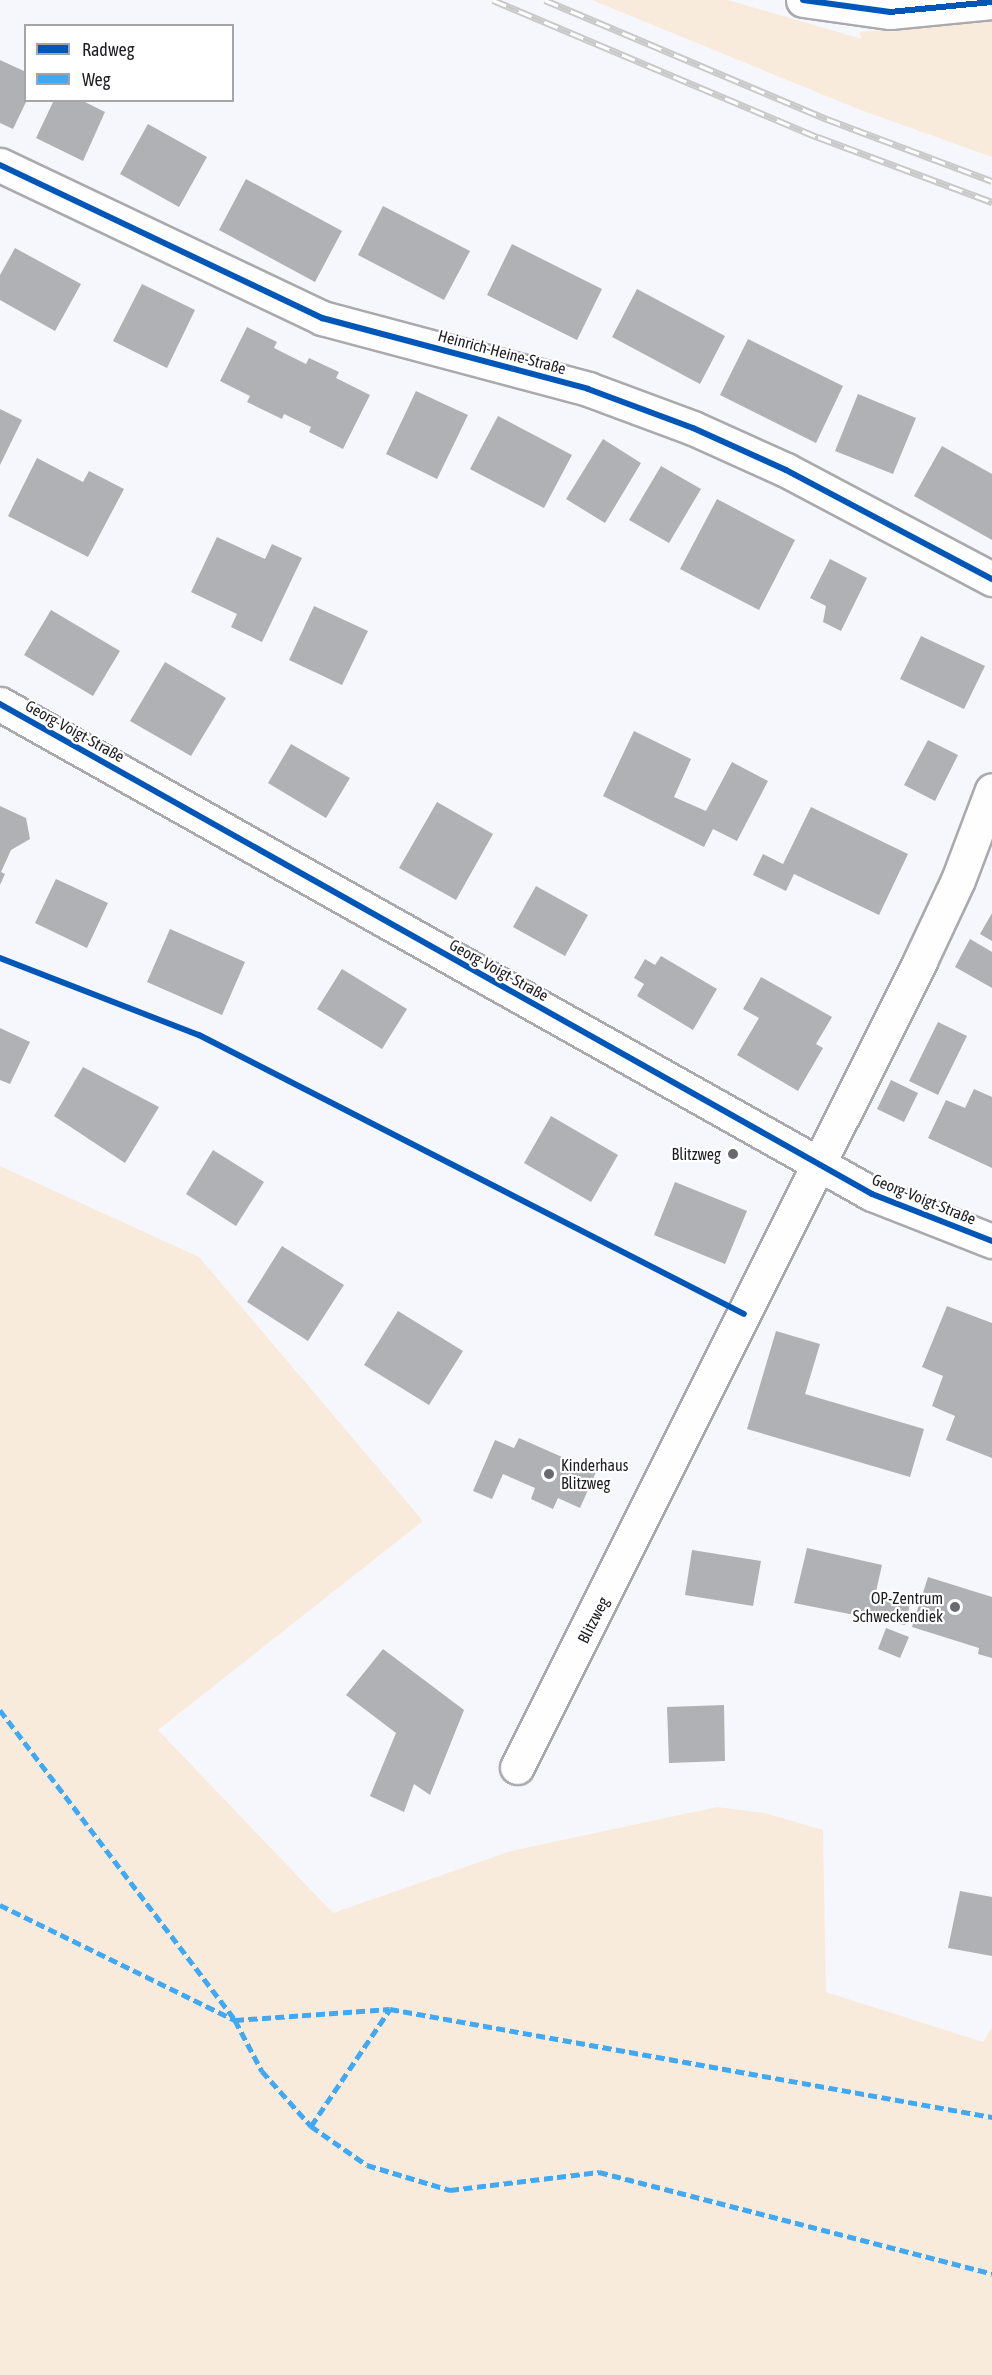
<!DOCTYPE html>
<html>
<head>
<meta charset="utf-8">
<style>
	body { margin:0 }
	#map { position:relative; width:992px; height:2375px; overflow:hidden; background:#f6f7fc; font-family:"Asap Condensed",sans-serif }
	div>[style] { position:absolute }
	.green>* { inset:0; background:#f9ebdb }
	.building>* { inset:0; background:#b0b1b4 }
	.roads { filter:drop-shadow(2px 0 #aaaaae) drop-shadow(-2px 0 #aaaaae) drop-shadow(0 2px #aaaaae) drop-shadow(0 -2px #aaaaae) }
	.minor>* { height:33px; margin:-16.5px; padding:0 16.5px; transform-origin:16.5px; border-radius:16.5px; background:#fefeff }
	.major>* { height:33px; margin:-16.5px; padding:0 16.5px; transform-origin:16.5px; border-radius:16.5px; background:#fefeff }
	.rail>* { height:7px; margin-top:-3.5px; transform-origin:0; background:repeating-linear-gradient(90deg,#fff 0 14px,#c9c9ca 0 28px); box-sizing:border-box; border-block:2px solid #c9c9ca }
	.quiet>* { height:4.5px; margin-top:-2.25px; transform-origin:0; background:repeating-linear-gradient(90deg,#3fa9f5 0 9px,transparent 0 13.5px) }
	.cycleway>* { height:6px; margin:-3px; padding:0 3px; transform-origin:3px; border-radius:3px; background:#0057b8 }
	.dots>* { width:16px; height:16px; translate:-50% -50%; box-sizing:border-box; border:3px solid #fff; border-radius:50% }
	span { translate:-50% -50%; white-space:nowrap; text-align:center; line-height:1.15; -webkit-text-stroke:4.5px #fff; paint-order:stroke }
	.street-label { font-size:16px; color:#1e1e22 }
	.poi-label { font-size:16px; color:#1e1e22 }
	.right { translate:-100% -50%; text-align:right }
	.left { translate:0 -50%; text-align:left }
	.legend { position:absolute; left:24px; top:24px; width:210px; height:78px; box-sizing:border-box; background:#fff; border:2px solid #a5a5a7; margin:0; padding:8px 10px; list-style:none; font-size:18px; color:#1e1e22 }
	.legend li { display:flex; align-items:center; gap:12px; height:30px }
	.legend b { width:30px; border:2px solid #a5a5a7 }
</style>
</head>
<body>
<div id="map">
	<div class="green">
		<i style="clip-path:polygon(592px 0,728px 0,862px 39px,859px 32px,992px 21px,992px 157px,858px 109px)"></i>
		<i style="clip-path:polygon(0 1166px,199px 1257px,423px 1521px,158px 1730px,333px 1913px,511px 1851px,717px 1807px,765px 1813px,823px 1830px,826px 1992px,983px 2042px,992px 2027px,992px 2375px,0 2375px)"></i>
	</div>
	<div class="building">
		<i style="clip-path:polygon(0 60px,26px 72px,27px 100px,13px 129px,0 123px)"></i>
		<i style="clip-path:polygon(54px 100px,81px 100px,105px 112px,83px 161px,36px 138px)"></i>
		<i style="clip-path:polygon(148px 124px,207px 157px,179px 207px,120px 174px)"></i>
		<i style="clip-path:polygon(246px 179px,342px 231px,315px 282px,219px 230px)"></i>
		<i style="clip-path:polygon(383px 206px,470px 251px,444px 300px,358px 255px)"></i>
		<i style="clip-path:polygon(512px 244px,602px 289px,577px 340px,487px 295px)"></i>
		<i style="clip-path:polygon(15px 248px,81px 284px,55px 331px,0 300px,0 275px)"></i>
		<i style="clip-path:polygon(142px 284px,195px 310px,167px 368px,113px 341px)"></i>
		<i style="clip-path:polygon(637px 289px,725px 336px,700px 384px,612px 337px)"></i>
		<i style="clip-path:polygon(247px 327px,277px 342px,274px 348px,306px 364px,309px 358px,339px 372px,336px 378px,370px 395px,343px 449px,309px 432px,311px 427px,284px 414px,282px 419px,247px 402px,250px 396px,220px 381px)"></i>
		<i style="clip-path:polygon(748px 339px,843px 386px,816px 443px,720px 395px)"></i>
		<i style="clip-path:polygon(416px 391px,468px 415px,437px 479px,386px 454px)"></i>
		<i style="clip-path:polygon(858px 394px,916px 418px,893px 474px,835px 451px)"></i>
		<i style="clip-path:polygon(0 409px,22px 420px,0 465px)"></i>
		<i style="clip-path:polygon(498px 416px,572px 455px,544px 508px,470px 469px)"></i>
		<i style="clip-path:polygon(603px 439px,641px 463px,605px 523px,566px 499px)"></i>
		<i style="clip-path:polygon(942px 446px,992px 474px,992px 540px,914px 496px)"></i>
		<i style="clip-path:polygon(37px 458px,83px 482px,89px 471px,124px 489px,88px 557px,8px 516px)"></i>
		<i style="clip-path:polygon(661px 466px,701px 489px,669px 543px,629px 520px)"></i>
		<i style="clip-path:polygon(717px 499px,795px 540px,759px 610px,680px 569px)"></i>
		<i style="clip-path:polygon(217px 537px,265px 559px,272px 544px,302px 558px,262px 642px,231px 627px,237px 614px,191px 592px)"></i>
		<i style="clip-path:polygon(830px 559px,867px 578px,841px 631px,823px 622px,826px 606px,810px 598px)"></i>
		<i style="clip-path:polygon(314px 606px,368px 631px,342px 685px,289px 660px)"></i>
		<i style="clip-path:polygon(51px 610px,120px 651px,93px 696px,24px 655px)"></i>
		<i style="clip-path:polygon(921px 636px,985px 666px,964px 709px,900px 679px)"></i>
		<i style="clip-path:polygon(165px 662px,226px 698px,191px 756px,130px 721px)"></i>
		<i style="clip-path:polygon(634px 731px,691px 759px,674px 797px,706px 811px,732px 762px,768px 781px,737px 841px,713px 829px,704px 847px,603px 796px)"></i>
		<i style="clip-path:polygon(928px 740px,958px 755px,935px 801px,904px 785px)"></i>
		<i style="clip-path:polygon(291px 744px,350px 778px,326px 818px,268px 783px)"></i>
		<i style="clip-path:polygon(437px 802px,493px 834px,456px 900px,399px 868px)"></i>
		<i style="clip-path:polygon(0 806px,26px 818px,30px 839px,11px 850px,1px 872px,5px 874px,0 885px)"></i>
		<i style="clip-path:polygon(811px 807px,908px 854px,879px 915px,794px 874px,786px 891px,753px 875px,763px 854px,783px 864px)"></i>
		<i style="clip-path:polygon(56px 879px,108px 903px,87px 948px,35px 923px)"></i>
		<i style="clip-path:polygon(536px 886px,588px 915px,565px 956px,513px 927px)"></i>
		<i style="clip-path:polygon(992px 913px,992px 941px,980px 934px)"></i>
		<i style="clip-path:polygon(170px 929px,245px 962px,222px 1015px,147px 982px)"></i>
		<i style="clip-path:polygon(970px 939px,992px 952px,992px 988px,955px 967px)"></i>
		<i style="clip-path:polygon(661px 956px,717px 989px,693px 1030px,637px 996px,644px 984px,634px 978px,645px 959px,655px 965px)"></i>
		<i style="clip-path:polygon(342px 969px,407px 1009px,382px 1049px,317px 1009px)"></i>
		<i style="clip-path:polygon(761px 977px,832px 1017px,816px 1044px,823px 1048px,798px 1091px,737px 1055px,759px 1018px,743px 1009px)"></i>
		<i style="clip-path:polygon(938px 1022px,967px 1036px,938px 1095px,909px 1081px)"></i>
		<i style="clip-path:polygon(0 1028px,30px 1042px,10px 1084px,0 1080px)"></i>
		<i style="clip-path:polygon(83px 1067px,159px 1107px,125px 1163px,54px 1116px)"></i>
		<i style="clip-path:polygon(891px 1080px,918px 1093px,904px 1122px,877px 1109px)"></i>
		<i style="clip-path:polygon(974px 1089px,992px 1097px,992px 1168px,928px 1138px,946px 1100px,965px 1108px)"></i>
		<i style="clip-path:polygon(551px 1116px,618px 1155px,591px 1202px,524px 1163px)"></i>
		<i style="clip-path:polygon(213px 1150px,264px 1182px,236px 1226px,186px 1194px)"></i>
		<i style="clip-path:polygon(675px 1182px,747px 1211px,725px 1264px,654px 1235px)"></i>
		<i style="clip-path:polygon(282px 1246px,344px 1285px,308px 1341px,247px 1302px)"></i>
		<i style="clip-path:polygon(947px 1306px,992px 1323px,992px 1458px,946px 1440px,955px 1416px,932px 1406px,943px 1376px,922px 1367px)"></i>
		<i style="clip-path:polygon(398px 1311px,463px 1351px,429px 1405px,364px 1365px)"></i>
		<i style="clip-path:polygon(776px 1331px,820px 1344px,805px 1394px,924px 1429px,910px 1477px,747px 1429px)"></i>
		<i style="clip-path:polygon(519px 1438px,596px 1472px,580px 1508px,558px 1498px,553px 1509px,531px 1499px,535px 1488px,503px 1474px,492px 1499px,473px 1491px,495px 1440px,514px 1448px)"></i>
		<i style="clip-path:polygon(807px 1548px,882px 1565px,875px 1596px,910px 1604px,905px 1625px,794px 1603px)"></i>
		<i style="clip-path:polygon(692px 1550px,761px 1561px,753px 1606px,685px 1595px)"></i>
		<i style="clip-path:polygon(928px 1577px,992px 1597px,992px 1658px,978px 1654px,979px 1648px,912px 1627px)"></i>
		<i style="clip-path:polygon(886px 1628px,909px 1637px,900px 1658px,878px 1649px)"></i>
		<i style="clip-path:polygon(383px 1649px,464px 1710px,430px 1795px,414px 1784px,404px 1812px,370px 1796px,396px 1733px,346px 1695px)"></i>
		<i style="clip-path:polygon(724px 1705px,725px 1761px,669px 1763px,667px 1707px)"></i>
		<i style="clip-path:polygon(960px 1891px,992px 1897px,992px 1956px,948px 1948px)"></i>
	</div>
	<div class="roads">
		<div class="minor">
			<i style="left:0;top:165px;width:357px;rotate:25.4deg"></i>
			<i style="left:322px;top:318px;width:275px;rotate:14.9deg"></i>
			<i style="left:588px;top:389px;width:112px;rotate:20.4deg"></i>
			<i style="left:693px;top:428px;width:102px;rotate:24.3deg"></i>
			<i style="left:786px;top:470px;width:233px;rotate:27.9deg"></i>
			<i style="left:0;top:704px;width:1000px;rotate:29.33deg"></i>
			<i style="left:872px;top:1194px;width:129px;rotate:21.4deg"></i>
			<i style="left:517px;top:1767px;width:901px;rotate:-63.43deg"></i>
			<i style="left:920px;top:961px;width:89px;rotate:-64.9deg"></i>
			<i style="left:958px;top:880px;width:96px;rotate:-69.3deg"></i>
		</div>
		<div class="major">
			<i style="left:803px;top:0;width:88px;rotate:7.9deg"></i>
			<i style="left:890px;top:12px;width:102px;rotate:-5.6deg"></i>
		</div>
	</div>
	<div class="rail">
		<i style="left:493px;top:0;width:353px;rotate:22.9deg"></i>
		<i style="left:818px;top:137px;width:186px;rotate:20.5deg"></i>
		<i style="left:545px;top:0;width:306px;rotate:22.9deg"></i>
		<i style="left:827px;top:119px;width:176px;rotate:20.6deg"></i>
	</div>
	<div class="quiet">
		<i style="left:0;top:1710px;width:389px;rotate:52.8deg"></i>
		<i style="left:235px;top:2020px;width:58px;rotate:62.1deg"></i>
		<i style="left:262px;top:2071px;width:74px;rotate:48.3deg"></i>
		<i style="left:311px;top:2126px;width:68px;rotate:34.9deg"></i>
		<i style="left:367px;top:2165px;width:87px;rotate:16.8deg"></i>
		<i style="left:450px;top:2190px;width:150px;rotate:-6.9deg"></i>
		<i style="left:599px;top:2172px;width:406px;rotate:14.5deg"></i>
		<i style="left:0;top:1905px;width:262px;rotate:26.1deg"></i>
		<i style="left:235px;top:2020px;width:155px;rotate:-4.1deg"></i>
		<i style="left:390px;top:2009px;width:612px;rotate:10.17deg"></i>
		<i style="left:311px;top:2126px;width:141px;rotate:-56deg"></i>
	</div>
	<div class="cycleway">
		<i style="left:803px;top:0;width:88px;rotate:7.9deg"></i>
		<i style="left:890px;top:12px;width:102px;rotate:-5.6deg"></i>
		<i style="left:0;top:165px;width:357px;rotate:25.4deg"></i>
		<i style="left:322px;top:318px;width:275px;rotate:14.9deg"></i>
		<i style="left:588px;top:389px;width:112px;rotate:20.4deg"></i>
		<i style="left:693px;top:428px;width:102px;rotate:24.3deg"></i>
		<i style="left:786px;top:470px;width:233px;rotate:27.9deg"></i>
		<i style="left:0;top:704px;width:1000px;rotate:29.33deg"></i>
		<i style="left:872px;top:1194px;width:129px;rotate:21.4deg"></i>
		<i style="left:0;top:958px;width:213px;rotate:21.2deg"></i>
		<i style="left:199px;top:1035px;width:612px;rotate:27.11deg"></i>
	</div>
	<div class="dots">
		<i style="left:733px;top:1154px;background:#6a6a6e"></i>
		<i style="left:549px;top:1474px;background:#6a6a6e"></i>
		<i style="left:955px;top:1607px;background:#6a6a6e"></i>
	</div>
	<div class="street-label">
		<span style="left:502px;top:352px;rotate:15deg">Heinrich-Heine-Straße</span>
		<span style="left:75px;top:731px;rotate:29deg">Georg-Voigt-Straße</span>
		<span style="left:499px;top:970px;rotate:29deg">Georg-Voigt-Straße</span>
		<span style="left:924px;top:1199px;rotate:22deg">Georg-Voigt-Straße</span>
		<span style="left:593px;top:1620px;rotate:-63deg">Blitzweg</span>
	</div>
	<div class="poi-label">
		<span class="right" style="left:721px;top:1154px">Blitzweg</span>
		<span class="left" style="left:561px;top:1474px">Kinderhaus<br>Blitzweg</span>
		<span class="right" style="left:943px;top:1607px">OP-Zentrum<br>Schweckendiek</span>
	</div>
	<ul class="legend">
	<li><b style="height:8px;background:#0057b8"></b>Radweg</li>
	<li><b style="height:8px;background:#3fa9f5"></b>Weg</li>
	</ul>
</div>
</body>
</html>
